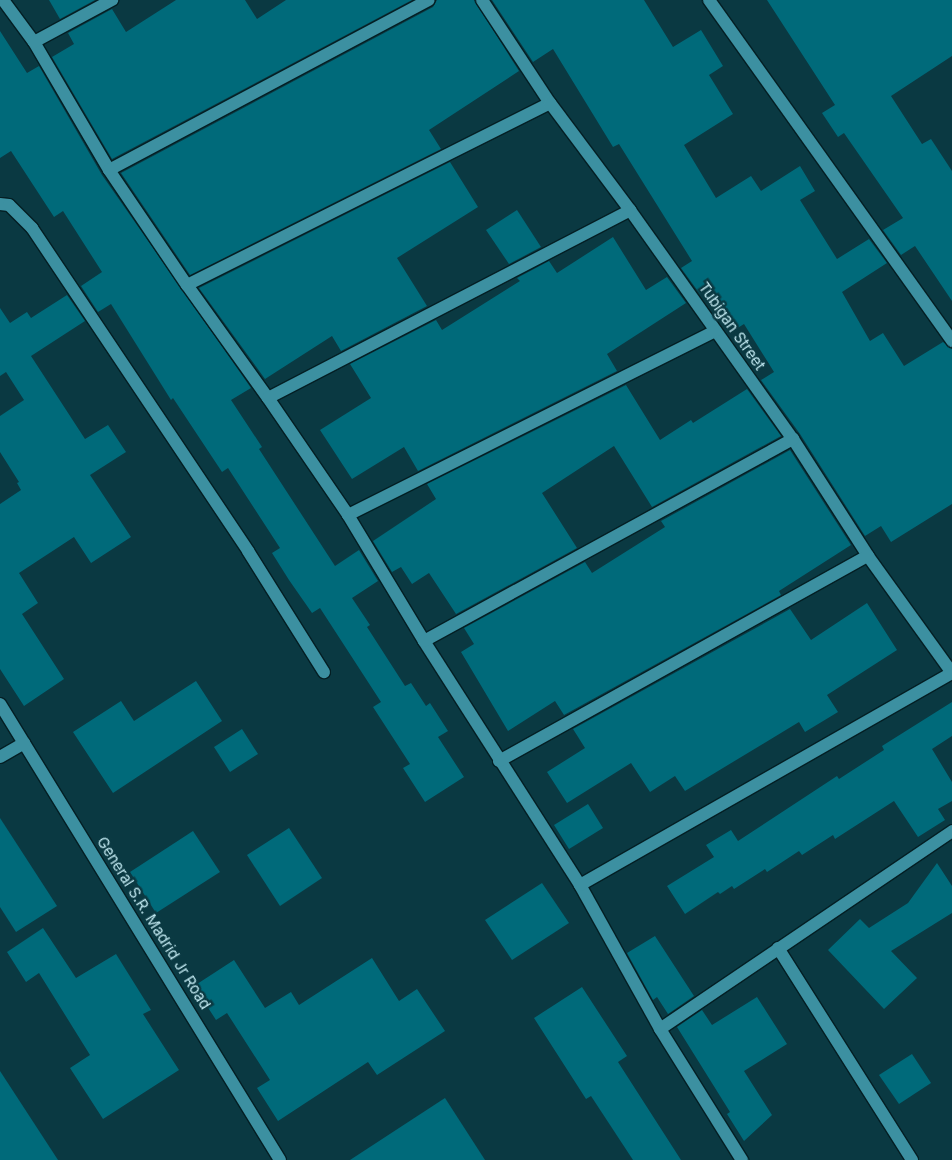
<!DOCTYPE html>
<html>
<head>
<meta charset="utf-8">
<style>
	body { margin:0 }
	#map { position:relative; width:952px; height:1160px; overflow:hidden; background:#0a3942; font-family:Inter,sans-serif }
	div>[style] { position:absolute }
	.building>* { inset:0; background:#006a7a }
	.roads { filter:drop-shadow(1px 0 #041f24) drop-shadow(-1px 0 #041f24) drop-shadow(0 1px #041f24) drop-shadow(0 -1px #041f24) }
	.minor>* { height:12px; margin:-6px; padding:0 6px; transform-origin:6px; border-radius:6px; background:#3c90a1 }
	span { translate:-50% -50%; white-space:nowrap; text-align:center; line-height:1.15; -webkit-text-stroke:5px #0a3942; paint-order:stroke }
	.street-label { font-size:15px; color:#c1e8f0 }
</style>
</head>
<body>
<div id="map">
	<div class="building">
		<i style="clip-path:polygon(49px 0,95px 0,60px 19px)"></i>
		<i style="clip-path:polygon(176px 0,245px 0,257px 19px,286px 0,412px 0,112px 159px,52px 57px,74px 44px,68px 33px,112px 9px,126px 32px)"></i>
		<i style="clip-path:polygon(437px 0,474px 0,519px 71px,429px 130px,441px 149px,190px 275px,121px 173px,433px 7px)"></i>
		<i style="clip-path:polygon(492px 0,644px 0,673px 47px,701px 30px,723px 66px,709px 75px,733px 114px,684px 145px,716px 198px,751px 176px,761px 191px,800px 166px,815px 191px,800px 200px,837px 259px,869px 239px,887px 263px,842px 292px,870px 341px,883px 333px,904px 366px,943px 342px,952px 349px,952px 504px,891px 542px,881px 526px,865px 536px,800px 434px,761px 380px,774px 372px,744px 324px,736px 329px,710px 288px,700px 294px,681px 268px,692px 261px,619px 144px,613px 147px,553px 49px,533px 62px)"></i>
		<i style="clip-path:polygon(767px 0,952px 0,952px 56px,891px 96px,922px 144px,931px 139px,952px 171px,952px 301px,915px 246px,901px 255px,883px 230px,903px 218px,844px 133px,838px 137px,822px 113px,835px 105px)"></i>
		<i style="clip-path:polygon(0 31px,27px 73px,39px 66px,102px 175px,251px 388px,231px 400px,262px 447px,259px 449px,335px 566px,359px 550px,378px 581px,352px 598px,370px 625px,367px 627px,405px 686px,411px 683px,426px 706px,430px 703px,448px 731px,438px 737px,464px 777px,425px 802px,403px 768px,410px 764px,373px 707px,381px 702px,320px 608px,312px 613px,289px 580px,272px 553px,280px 548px,228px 468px,222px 472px,173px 398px,171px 400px,111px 304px,98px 312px,81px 286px,102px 272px,63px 211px,54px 217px,11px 151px,0 158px)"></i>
		<i style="clip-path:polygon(450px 162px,478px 207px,397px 258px,427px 306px,341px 351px,332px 336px,265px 379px,199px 288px)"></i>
		<i style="clip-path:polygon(517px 210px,541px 247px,509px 264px,486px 230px)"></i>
		<i style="clip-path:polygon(613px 237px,646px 290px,667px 277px,686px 303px,607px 354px,617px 371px,418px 471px,404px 447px,352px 479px,320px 430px,371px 398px,350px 364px,436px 320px,442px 330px,520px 281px,517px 278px,549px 261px,557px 273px)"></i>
		<i style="clip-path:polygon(67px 295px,85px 321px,31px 356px,85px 439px,108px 425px,126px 452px,90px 475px,131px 537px,91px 563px,74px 537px,19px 573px,38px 603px,22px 614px,64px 679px,24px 706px,0 669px,0 504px,21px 490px,17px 483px,19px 482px,0 452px,0 416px,24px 400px,6px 372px,0 376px,0 308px,10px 323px,27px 312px,31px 318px)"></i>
		<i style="clip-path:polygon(626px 385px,660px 440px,691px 420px,693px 423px,747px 389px,781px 436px,652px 507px,614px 446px,542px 493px,577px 548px,456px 614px,429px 573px,412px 584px,401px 567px,392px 572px,373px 541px,436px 499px,427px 484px)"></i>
		<i style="clip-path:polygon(790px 450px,851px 545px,779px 591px,781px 595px,564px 715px,555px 701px,508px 731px,461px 652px,474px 644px,464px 628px,585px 562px,592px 573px,665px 527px,661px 521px)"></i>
		<i style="clip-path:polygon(867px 603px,897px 650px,827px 695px,838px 712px,805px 732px,799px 722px,685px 791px,675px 776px,650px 792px,631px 763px,567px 803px,547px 772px,585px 748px,573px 729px,790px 609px,811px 640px)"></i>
		<i style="clip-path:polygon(196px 681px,222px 721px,113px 793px,73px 732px,121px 701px,134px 721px)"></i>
		<i style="clip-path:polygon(952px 702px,952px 736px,932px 749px,952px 782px,952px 801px,938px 809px,945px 820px,918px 837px,894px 801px,835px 839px,833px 835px,802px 855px,799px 851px,767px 872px,765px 869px,734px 889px,732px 886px,720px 894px,718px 892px,685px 914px,667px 886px,714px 857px,706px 845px,731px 830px,738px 841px,837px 776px,839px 779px,884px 750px,882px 746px)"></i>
		<i style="clip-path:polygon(242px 729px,258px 754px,230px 772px,214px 747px)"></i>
		<i style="clip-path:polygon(588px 804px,603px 828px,569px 849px,554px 825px)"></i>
		<i style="clip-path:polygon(0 818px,57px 906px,16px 932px,0 907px)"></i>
		<i style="clip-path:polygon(289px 828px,322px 878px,280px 906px,247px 855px)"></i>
		<i style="clip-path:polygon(193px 831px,220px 872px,156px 913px,130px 872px)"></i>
		<i style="clip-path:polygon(937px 863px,952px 886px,952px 913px,891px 951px,917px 978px,884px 1009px,828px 950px,860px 919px,869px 928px,908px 903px)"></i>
		<i style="clip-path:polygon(542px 883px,569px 923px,512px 960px,485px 920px)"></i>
		<i style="clip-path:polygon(43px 928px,76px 978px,116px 954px,151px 1010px,143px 1014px,179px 1070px,103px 1119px,70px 1068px,90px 1055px,39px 973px,26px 982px,7px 952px)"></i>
		<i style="clip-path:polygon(655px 936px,694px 996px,668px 1014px,657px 997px,653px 1000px,627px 953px)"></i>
		<i style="clip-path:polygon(372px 958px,399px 1001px,417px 989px,445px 1031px,377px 1075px,368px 1062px,278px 1121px,257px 1088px,270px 1080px,227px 1013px,216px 1020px,194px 986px,234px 960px,265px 1008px,291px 992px,299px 1005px)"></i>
		<i style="clip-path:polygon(582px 987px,627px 1056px,618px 1062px,681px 1160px,633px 1160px,591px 1096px,586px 1099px,534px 1018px)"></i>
		<i style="clip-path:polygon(757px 997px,787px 1044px,744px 1071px,772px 1115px,744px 1141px,727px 1114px,730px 1112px,677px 1027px,702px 1010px,712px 1025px)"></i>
		<i style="clip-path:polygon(912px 1054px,931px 1083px,899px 1104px,879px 1075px)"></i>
		<i style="clip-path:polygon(0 1071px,58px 1160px,0 1160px)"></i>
		<i style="clip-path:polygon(445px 1098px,485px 1160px,350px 1160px,399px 1128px)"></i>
	</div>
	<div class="roads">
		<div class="minor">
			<i style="left:3px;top:0;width:52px;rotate:53.6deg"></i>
			<i style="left:34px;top:42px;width:148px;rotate:59.6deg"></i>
			<i style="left:109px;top:170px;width:139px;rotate:55.9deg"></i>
			<i style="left:187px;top:285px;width:406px;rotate:-26.6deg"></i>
			<i style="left:482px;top:0;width:123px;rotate:56.6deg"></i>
			<i style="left:550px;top:103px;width:134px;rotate:53.2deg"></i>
			<i style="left:630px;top:210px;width:281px;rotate:54.6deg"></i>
			<i style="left:793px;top:439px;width:139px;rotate:57.3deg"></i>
			<i style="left:868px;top:556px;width:144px;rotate:54.3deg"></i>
			<i style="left:709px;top:0;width:419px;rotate:54.5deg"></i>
			<i style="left:34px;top:42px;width:89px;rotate:-28.3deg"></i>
			<i style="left:109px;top:170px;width:362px;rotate:-28deg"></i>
			<i style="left:0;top:204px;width:9px;rotate:6deg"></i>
			<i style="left:9px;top:205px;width:33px;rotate:45deg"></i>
			<i style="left:32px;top:228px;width:389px;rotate:56.2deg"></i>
			<i style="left:248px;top:551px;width:143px;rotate:57.9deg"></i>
			<i style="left:187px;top:285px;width:139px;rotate:54.4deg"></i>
			<i style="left:268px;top:398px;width:142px;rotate:55.6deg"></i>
			<i style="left:348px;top:515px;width:147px;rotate:58.9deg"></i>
			<i style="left:424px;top:641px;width:290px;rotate:57.4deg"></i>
			<i style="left:580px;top:885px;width:165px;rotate:60.9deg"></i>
			<i style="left:660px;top:1029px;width:155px;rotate:58deg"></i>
			<i style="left:268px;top:398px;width:408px;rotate:-27.4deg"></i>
			<i style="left:348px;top:515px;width:411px;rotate:-26.6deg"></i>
			<i style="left:424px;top:641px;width:421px;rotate:-28.7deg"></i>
			<i style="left:0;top:704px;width:535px;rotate:58.45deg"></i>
			<i style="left:0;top:757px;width:28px;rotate:-30deg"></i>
			<i style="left:499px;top:761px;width:422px;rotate:-29.1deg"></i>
			<i style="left:580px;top:885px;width:428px;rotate:-29.7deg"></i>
			<i style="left:778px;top:948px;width:251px;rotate:57.7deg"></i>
			<i style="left:660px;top:1029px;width:353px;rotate:-34.1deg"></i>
		</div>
	</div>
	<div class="street-label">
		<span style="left:732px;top:326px;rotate:55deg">Tubigan Street</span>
		<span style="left:154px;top:923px;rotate:58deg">General S.R. Madrid Jr Road</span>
	</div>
</div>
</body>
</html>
